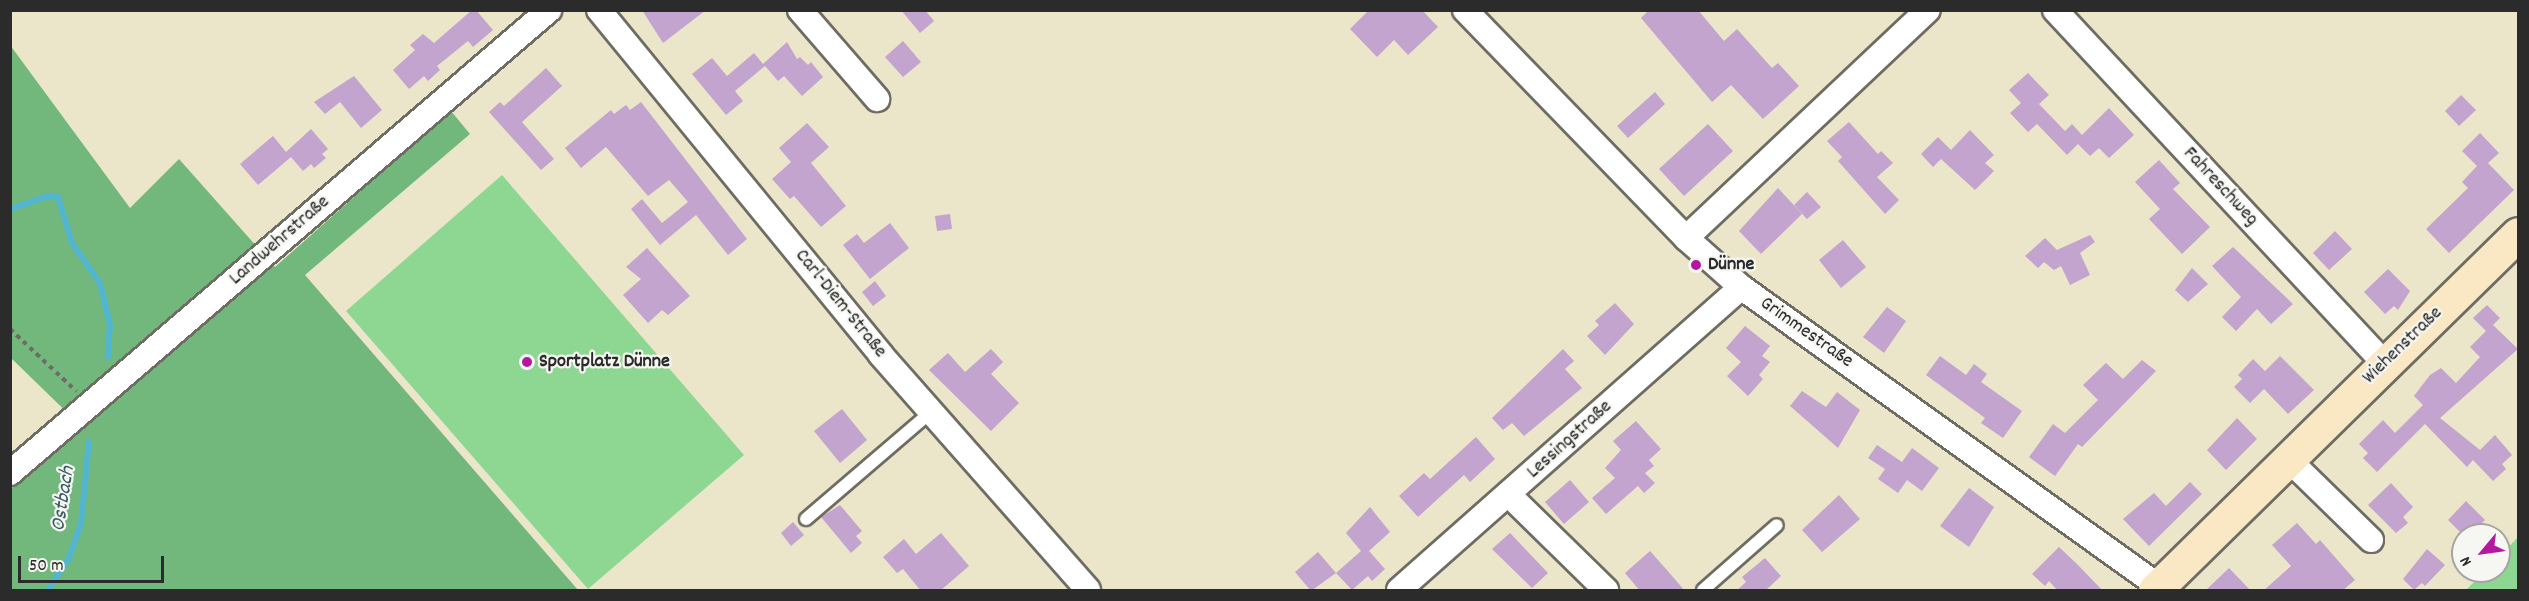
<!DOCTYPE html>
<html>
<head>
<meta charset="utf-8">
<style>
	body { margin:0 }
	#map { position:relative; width:2529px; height:601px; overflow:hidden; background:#ebe6ca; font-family:Dekko,sans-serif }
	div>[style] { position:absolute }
	.green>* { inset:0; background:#8ed792 }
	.forest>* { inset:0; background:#72b87c }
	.stream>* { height:6px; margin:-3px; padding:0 3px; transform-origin:3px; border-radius:3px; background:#53b6d1 }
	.building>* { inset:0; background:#c2a4cf }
	.path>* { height:4px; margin-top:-2px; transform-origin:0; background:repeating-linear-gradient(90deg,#6e6c63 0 4.5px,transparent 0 9px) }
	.roads { filter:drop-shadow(2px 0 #6e6c63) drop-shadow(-2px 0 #6e6c63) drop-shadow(0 2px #6e6c63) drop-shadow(0 -2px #6e6c63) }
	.lane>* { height:12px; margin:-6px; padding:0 6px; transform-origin:6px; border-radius:6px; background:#fff }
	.street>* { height:24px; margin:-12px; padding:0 12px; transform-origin:12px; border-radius:12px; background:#fff }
	.secondary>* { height:33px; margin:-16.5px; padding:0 16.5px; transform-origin:16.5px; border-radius:16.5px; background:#fae7c3 }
	.dots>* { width:16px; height:16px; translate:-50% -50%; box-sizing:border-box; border:3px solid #f6f6f2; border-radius:50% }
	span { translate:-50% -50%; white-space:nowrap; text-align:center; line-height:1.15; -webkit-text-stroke:4.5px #f6f6f2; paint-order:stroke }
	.street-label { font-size:20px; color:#2b2b2b }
	.poi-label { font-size:20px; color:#2b2b2b; font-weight:700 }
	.left { translate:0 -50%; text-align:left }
	.water-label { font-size:21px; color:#395c65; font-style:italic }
	.frame { position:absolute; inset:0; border:12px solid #2b2b2b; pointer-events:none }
	.north { position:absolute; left:2451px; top:523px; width:60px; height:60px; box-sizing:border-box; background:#f6f6f2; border:2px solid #a5a5a2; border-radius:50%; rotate:241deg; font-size:16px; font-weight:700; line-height:24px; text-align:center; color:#2b2b2b }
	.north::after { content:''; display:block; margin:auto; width:21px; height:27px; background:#b5179e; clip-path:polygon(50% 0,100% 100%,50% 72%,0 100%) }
	.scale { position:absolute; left:18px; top:556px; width:146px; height:27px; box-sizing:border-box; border:3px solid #2b2b2b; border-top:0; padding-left:8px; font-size:18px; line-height:21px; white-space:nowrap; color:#2b2b2b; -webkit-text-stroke:4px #f6f6f2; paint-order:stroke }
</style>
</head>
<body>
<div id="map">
	<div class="green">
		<i style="clip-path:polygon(502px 175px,744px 455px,588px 589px,346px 311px)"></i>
		<i style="clip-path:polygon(2518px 537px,2518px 590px,2466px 590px,2485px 571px,2499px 571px,2499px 557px)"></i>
	</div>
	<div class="forest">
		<i style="clip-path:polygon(10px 45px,130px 208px,179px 159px,275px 267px,451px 111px,470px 134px,305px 275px,578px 590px,11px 590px,11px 489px,82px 427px,11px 358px)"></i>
	</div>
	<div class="stream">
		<i style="left:10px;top:209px;width:40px;rotate:-18.9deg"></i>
		<i style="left:48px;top:196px;width:10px;rotate:6deg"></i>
		<i style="left:58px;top:197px;width:48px;rotate:73.1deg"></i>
		<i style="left:72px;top:243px;width:49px;rotate:55deg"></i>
		<i style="left:100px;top:283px;width:43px;rotate:76.6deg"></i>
		<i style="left:110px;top:325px;width:32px;rotate:94deg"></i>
		<i style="left:48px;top:590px;width:38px;rotate:-57deg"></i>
		<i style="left:69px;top:558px;width:37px;rotate:-71deg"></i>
		<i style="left:81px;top:523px;width:82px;rotate:-84.4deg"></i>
	</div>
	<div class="building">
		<i style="clip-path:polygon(472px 10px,476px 10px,493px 30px,473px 47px,468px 41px,437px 66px,440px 70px,428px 81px,424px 76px,409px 89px,393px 70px,415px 50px,410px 45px,423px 34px,434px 43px)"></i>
		<i style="clip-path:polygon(642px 10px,706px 10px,663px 43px)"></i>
		<i style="clip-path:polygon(901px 10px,925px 10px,934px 21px,920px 33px)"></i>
		<i style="clip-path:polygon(1369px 10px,1422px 10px,1438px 27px,1408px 55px,1394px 40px,1377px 57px,1350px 29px)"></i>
		<i style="clip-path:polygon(1649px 10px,1698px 10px,1724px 41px,1737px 29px,1772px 68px,1778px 63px,1799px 86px,1763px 119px,1731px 85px,1712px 102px,1641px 18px)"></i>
		<i style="clip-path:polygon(903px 41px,921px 62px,903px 77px,885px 57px)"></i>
		<i style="clip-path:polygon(787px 42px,797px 59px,800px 57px,808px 65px,811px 62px,823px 77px,802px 96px,784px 76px,778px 81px,765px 66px,735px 91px,743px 101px,726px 115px,692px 74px,712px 58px,727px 76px,754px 53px,763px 64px)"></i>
		<i style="clip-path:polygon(546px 68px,562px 86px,522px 122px,554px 159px,541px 170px,489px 112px,500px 102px,504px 106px)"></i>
		<i style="clip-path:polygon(2028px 73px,2049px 95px,2039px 104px,2065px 131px,2072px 124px,2082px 135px,2109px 108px,2134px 135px,2109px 158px,2099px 148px,2090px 156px,2078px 144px,2067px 155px,2037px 124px,2028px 132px,2010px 113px,2021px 103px,2009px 90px)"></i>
		<i style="clip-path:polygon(354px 76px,382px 110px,361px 128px,340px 102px,325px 114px,314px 102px)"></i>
		<i style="clip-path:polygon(1655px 92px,1665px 104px,1628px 138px,1617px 126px)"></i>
		<i style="clip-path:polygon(2461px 95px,2476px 110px,2459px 126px,2445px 111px)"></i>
		<i style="clip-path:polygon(641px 102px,747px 239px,728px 255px,696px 215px,660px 245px,631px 209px,642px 199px,662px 223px,688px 202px,669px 180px,648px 196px,606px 147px,581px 168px,565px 148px,611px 110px,614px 114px,626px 105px,630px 110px)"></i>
		<i style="clip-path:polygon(1849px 122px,1878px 154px,1881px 151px,1893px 163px,1877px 177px,1899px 200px,1885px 214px,1838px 161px,1842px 157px,1827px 141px)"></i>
		<i style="clip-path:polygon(807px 123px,829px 147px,811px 163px,846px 206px,821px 227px,794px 196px,790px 199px,772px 179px,791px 162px,779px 148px)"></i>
		<i style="clip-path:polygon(1708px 124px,1733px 151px,1684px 196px,1659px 169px)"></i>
		<i style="clip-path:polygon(311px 129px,328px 149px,322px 154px,326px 158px,314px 168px,311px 164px,303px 171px,291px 157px,258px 185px,240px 164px,273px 136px,286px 152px)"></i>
		<i style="clip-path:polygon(1970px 130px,1994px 155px,1985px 163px,1994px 171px,1975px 190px,1941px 159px,1933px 167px,1921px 154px,1938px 137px,1951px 150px)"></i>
		<i style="clip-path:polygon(2480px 133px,2499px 153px,2488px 163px,2514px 190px,2449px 253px,2426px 229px,2468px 188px,2462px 182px,2477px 166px,2462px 151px)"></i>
		<i style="clip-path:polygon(2159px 160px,2180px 183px,2173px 189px,2210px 227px,2182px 254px,2149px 219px,2160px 209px,2135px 182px)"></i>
		<i style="clip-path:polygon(1778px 188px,1802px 214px,1761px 254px,1739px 231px)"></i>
		<i style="clip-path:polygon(1807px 192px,1821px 207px,1807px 219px,1794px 205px)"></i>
		<i style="clip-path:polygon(950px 214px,952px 229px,937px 231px,935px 216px)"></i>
		<i style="clip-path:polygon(890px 223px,909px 248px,870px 279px,843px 245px,857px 234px,864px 243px)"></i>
		<i style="clip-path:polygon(2335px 231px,2352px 249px,2329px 270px,2313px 253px)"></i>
		<i style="clip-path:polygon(2090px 235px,2095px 242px,2080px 253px,2090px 275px,2070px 285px,2061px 266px,2054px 270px,2044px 262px,2038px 268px,2025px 256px,2045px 238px,2057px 250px)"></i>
		<i style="clip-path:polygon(1843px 240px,1866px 267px,1841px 288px,1819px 260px)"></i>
		<i style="clip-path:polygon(2233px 247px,2293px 304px,2271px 324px,2257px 309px,2236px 331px,2222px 317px,2241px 297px,2212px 266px)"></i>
		<i style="clip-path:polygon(647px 248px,690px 296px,668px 315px,662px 310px,648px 323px,623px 295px,641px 279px,626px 267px)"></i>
		<i style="clip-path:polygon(2192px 268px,2208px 284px,2188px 302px,2175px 290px)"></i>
		<i style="clip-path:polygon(2388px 269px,2410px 291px,2398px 310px,2394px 306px,2385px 314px,2364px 292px)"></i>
		<i style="clip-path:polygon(875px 281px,886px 296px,873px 306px,862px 292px)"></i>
		<i style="clip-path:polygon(1615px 303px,1634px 324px,1605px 355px,1587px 336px,1599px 325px,1595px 321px)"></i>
		<i style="clip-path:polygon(2487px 305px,2500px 318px,2493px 325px,2518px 349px,2440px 418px,2480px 450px,2495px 435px,2512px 455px,2502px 464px,2506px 469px,2493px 481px,2473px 460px,2467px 467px,2425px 424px,2377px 472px,2363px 458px,2368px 453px,2359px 444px,2383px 420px,2395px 433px,2423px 405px,2414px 396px,2430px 375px,2441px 368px,2456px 383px,2480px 357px,2470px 347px,2486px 331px,2473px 318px)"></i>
		<i style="clip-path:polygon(1887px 307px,1906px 321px,1884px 353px,1863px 337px)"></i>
		<i style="clip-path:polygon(1745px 326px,1770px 346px,1762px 356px,1770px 362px,1759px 375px,1763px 379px,1748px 396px,1727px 376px,1741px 362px,1726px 348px)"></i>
		<i style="clip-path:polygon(991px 349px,1003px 362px,991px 374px,1019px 403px,991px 431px,929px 370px,948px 353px,965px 372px)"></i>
		<i style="clip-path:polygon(1563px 349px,1574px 361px,1565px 369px,1582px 388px,1524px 436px,1512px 423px,1503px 430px,1492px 418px)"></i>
		<i style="clip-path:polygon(1940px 356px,1966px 375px,1974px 364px,1987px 374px,1981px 382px,2022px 411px,2003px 438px,1981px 423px,1985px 418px,1926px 375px)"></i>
		<i style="clip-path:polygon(2280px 356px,2314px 390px,2288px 414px,2264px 389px,2250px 403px,2234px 387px,2242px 379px,2238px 375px,2253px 359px,2265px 371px)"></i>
		<i style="clip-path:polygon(2142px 360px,2156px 371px,2082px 447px,2078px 444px,2055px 476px,2029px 457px,2053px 424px,2065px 433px,2098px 400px,2083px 385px,2106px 363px,2123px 379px)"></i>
		<i style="clip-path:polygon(1802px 391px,1826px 407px,1837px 392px,1860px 410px,1838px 448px,1790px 406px)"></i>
		<i style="clip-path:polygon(842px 409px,867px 440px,840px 463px,814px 431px)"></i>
		<i style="clip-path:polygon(2237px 418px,2257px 439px,2226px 470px,2207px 450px)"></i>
		<i style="clip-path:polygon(1636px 421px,1661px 449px,1649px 460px,1654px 466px,1645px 473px,1655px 483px,1644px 493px,1638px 486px,1606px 514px,1592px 498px,1615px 478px,1605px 468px,1621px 450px,1613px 441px)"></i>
		<i style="clip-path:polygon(1476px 437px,1495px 459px,1470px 482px,1464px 475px,1418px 517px,1399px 496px,1424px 473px,1430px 479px)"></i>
		<i style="clip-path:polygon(1877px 445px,1902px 462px,1912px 448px,1939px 468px,1922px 491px,1907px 480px,1898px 493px,1878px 479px,1885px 469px,1868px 458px)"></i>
		<i style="clip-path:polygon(1570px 480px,1589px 502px,1564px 524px,1545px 502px)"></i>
		<i style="clip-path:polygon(2190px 482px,2202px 494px,2149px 546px,2123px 519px,2154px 493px,2166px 506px)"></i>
		<i style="clip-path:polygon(2391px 483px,2413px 507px,2403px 517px,2408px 523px,2396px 533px,2368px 505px)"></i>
		<i style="clip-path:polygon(1969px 488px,1994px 507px,1969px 547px,1940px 526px)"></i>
		<i style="clip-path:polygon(1839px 495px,1860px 519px,1822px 552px,1802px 530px)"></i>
		<i style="clip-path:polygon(2466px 501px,2485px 520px,2470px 535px,2463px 535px,2448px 520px)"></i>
		<i style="clip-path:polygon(840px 505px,862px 531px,856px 536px,862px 543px,851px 553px,821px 517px)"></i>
		<i style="clip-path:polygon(1370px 507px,1390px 532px,1369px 551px,1385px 569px,1372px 581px,1368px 576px,1352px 590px,1336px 573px,1361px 551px,1346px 533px)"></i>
		<i style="clip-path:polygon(793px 522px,804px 535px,791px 546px,781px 533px)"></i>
		<i style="clip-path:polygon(2297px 523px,2316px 544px,2320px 540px,2355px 580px,2342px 591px,2263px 591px,2291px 566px,2272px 545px)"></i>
		<i style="clip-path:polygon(941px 533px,969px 566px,940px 591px,921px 591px,903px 569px,897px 573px,883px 557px,904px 539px,916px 554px)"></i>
		<i style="clip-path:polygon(1510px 533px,1548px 573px,1532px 588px,1492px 549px)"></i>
		<i style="clip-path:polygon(2059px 547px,2077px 564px,2103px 591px,2058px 591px,2049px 581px,2045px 586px,2032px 574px)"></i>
		<i style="clip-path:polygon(2427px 549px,2445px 565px,2425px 586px,2422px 583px,2414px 590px,2403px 579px)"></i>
		<i style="clip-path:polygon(1650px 551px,1666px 569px,1685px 591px,1640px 591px,1625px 573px)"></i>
		<i style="clip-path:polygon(1318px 552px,1336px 573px,1311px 591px,1295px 572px)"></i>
		<i style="clip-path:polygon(1765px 558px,1781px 576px,1765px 591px,1736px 591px,1746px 582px,1742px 577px)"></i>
		<i style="clip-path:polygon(2229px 568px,2251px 591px,2205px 591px)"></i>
	</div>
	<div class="path">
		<i style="left:10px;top:329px;width:91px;rotate:43.2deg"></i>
	</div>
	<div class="roads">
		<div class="lane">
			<i style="left:806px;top:519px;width:165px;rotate:-40.6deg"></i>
			<i style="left:1703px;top:590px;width:98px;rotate:-41.3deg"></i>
		</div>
		<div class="street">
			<i style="left:599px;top:10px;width:446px;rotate:50.7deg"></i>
			<i style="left:881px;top:355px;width:313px;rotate:48.6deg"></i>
			<i style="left:800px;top:10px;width:118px;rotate:49.1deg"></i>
			<i style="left:1465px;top:10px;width:318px;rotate:45.9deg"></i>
			<i style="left:1686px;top:238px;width:74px;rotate:41.7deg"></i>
			<i style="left:1741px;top:287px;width:520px;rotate:35.61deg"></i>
			<i style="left:2055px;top:10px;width:484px;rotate:47deg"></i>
			<i style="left:1686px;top:238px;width:332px;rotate:-43.3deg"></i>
			<i style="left:2288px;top:459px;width:116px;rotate:44.3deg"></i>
			<i style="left:10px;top:473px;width:711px;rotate:-40.66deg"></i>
			<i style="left:1509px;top:495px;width:136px;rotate:44.4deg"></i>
			<i style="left:1399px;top:590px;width:457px;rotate:-41.5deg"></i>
		</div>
		<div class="secondary">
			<i style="left:2155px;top:590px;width:508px;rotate:-44.44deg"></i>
		</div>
	</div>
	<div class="dots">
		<i style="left:1696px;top:265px;background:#b5179e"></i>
		<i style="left:527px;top:362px;background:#b5179e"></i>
	</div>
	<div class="street-label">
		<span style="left:2220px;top:187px;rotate:47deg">Fahreschweg</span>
		<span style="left:280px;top:241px;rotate:-41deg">Landwehrstraße</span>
		<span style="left:840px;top:304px;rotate:51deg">Carl-Diem-Straße</span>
		<span style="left:1806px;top:333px;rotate:35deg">Grimmestraße</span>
		<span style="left:2403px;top:346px;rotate:-44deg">Wiehenstraße</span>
		<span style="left:1570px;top:440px;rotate:-42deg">Lessingstraße</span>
	</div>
	<div class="poi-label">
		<span class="left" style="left:1708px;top:265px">Dünne</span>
		<span class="left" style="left:539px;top:362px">Sportplatz Dünne</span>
	</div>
	<div class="water-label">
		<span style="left:64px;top:499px;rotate:-81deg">Ostbach</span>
	</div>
	<div class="frame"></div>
	<div class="north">N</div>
	<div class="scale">50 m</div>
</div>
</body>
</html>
